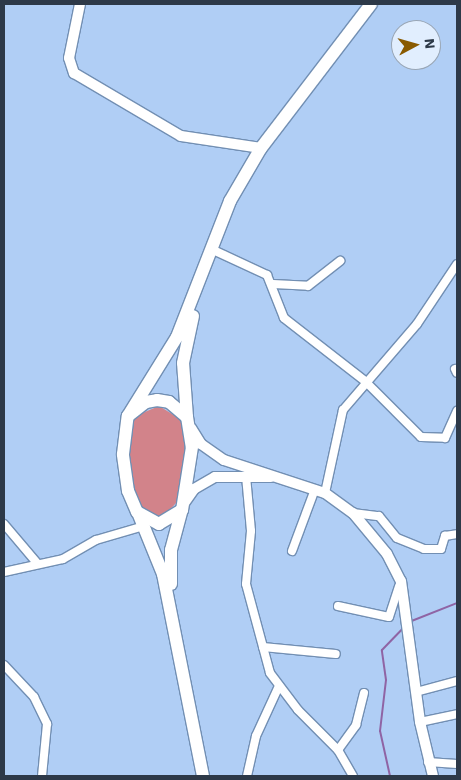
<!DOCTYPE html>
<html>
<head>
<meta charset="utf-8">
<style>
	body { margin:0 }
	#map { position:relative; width:461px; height:780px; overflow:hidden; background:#b0cef5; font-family:"Work Sans",sans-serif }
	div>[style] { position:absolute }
	.green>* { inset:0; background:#d2838a }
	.stream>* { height:2px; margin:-1px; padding:0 1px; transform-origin:1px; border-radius:1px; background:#8f64a4 }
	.roads { filter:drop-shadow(1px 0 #728fb3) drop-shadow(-1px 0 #728fb3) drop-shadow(0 1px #728fb3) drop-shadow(0 -1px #728fb3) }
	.minor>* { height:8px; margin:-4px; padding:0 4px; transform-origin:4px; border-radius:4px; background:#fff }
	.tertiary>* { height:10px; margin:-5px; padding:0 5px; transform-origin:5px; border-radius:5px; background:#fff }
	.primary>* { height:12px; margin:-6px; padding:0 6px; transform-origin:6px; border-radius:6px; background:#fff }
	span { translate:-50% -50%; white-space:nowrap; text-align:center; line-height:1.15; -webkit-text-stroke:5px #e1eefe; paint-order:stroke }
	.frame { position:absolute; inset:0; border:5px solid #2d3948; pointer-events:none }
	.north { position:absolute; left:391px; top:20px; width:50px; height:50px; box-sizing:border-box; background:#e1eefe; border:1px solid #99a6b5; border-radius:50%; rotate:84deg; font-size:14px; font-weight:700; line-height:20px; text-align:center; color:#2d3948 }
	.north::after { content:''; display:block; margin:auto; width:18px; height:22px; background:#895a00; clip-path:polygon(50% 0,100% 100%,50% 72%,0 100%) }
</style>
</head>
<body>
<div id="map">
	<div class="green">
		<i style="clip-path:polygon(159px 406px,182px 420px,187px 444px,178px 501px,162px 518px,146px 514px,137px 501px,128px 464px,133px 417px)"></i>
	</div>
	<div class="stream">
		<i style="left:409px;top:622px;width:52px;rotate:-21.6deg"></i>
		<i style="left:390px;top:776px;width:46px;rotate:-102.5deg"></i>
		<i style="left:380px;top:731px;width:51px;rotate:-83.3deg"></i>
		<i style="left:386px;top:680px;width:30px;rotate:-98deg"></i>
		<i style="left:382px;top:650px;width:32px;rotate:-46deg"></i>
	</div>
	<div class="roads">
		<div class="minor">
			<i style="left:211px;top:249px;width:62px;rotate:24.9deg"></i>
			<i style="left:267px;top:275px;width:46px;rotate:68.4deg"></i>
			<i style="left:284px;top:318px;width:103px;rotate:37.9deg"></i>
			<i style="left:365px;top:381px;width:79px;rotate:45deg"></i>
			<i style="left:421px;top:437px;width:24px;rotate:2deg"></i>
			<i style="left:445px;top:438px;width:30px;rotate:-66deg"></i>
			<i style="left:273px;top:284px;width:35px;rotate:3deg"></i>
			<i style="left:308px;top:286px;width:41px;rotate:-38deg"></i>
			<i style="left:455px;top:369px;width:4px;rotate:63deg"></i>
			<i style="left:246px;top:476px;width:55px;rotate:84.8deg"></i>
			<i style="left:251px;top:531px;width:53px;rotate:95.4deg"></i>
			<i style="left:246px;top:584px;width:92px;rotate:74.9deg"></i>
			<i style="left:270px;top:673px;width:46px;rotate:52.9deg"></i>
			<i style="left:298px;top:710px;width:57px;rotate:45deg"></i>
			<i style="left:338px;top:750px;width:30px;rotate:60deg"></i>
			<i style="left:325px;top:493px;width:85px;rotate:-77.8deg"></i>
			<i style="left:343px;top:410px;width:113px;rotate:-49.3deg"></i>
			<i style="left:417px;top:324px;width:72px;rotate:-56.3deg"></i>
			<i style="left:353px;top:513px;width:26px;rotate:7deg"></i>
			<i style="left:379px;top:516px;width:28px;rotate:51deg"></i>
			<i style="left:397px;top:538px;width:29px;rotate:22deg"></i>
			<i style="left:424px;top:549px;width:17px"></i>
			<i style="left:441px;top:549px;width:14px;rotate:-73deg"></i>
			<i style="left:445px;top:536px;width:12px;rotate:-9deg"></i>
			<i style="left:4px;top:524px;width:51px;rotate:49.8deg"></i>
			<i style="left:292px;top:551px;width:66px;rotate:-69.6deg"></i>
			<i style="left:4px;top:572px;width:60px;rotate:-12.4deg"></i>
			<i style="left:63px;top:559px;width:38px;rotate:-30deg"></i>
			<i style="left:96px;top:540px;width:50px;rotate:-16.3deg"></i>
			<i style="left:338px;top:606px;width:52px;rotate:12.2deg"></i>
			<i style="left:389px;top:617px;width:33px;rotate:-72deg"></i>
			<i style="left:263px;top:647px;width:73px;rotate:5.5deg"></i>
			<i style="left:4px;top:665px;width:44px;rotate:46.8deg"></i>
			<i style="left:34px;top:697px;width:30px;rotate:64deg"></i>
			<i style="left:47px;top:724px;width:52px;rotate:95.5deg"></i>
			<i style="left:416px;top:692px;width:42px;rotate:-15deg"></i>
			<i style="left:420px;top:722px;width:38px;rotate:-12deg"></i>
			<i style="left:338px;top:750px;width:31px;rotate:-54deg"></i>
			<i style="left:356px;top:725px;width:33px;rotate:-76deg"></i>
			<i style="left:428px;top:762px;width:29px;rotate:4deg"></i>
			<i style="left:247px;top:776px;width:41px;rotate:-77.3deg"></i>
			<i style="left:256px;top:736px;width:55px;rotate:-65.3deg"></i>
		</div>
		<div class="tertiary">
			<i style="left:80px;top:4px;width:55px;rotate:101.5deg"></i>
			<i style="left:69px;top:58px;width:16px;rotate:72deg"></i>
			<i style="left:74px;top:73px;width:124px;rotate:30.5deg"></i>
			<i style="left:181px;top:136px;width:81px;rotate:8.5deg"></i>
			<i style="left:191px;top:428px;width:19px;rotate:58deg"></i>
			<i style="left:201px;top:444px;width:28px;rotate:35deg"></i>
			<i style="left:224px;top:460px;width:106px;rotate:18.1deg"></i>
			<i style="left:325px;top:493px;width:34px;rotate:36deg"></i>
			<i style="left:353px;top:513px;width:53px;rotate:50.3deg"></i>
			<i style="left:387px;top:554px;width:30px;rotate:63deg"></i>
			<i style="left:401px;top:581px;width:142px;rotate:82.3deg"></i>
			<i style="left:420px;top:722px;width:56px;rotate:76.5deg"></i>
			<i style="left:185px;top:502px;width:16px;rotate:-55deg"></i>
			<i style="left:194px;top:489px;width:24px;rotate:-30deg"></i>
			<i style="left:215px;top:477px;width:56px"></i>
		</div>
		<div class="primary">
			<i style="left:157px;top:400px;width:12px;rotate:9deg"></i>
			<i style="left:169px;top:402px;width:23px;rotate:40deg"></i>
			<i style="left:187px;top:417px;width:30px;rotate:81deg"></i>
			<i style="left:192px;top:447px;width:64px;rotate:99deg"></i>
			<i style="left:182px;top:510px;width:27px;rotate:149deg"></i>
			<i style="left:159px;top:524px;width:25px;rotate:-151deg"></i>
			<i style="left:137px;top:512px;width:23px;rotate:-113deg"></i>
			<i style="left:128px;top:491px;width:37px;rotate:-98deg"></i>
			<i style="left:123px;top:454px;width:38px;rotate:-83deg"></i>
			<i style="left:128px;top:416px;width:23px;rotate:-38deg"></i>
			<i style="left:146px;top:402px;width:11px;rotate:-10deg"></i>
			<i style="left:128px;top:416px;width:93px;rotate:-58.2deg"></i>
			<i style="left:177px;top:337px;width:146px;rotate:-68.7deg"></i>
			<i style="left:230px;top:201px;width:61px;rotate:-59.7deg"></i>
			<i style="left:261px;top:148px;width:181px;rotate:-52.6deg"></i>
			<i style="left:187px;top:417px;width:54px;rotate:-94.2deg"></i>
			<i style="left:183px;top:363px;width:48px;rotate:-78deg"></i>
			<i style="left:139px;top:515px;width:64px;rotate:67.9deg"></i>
			<i style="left:163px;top:574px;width:206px;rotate:78.8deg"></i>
			<i style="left:171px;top:584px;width:34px;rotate:-90deg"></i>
			<i style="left:171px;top:550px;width:38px;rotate:-75deg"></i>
		</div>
	</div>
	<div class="frame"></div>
	<div class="north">N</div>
</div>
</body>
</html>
